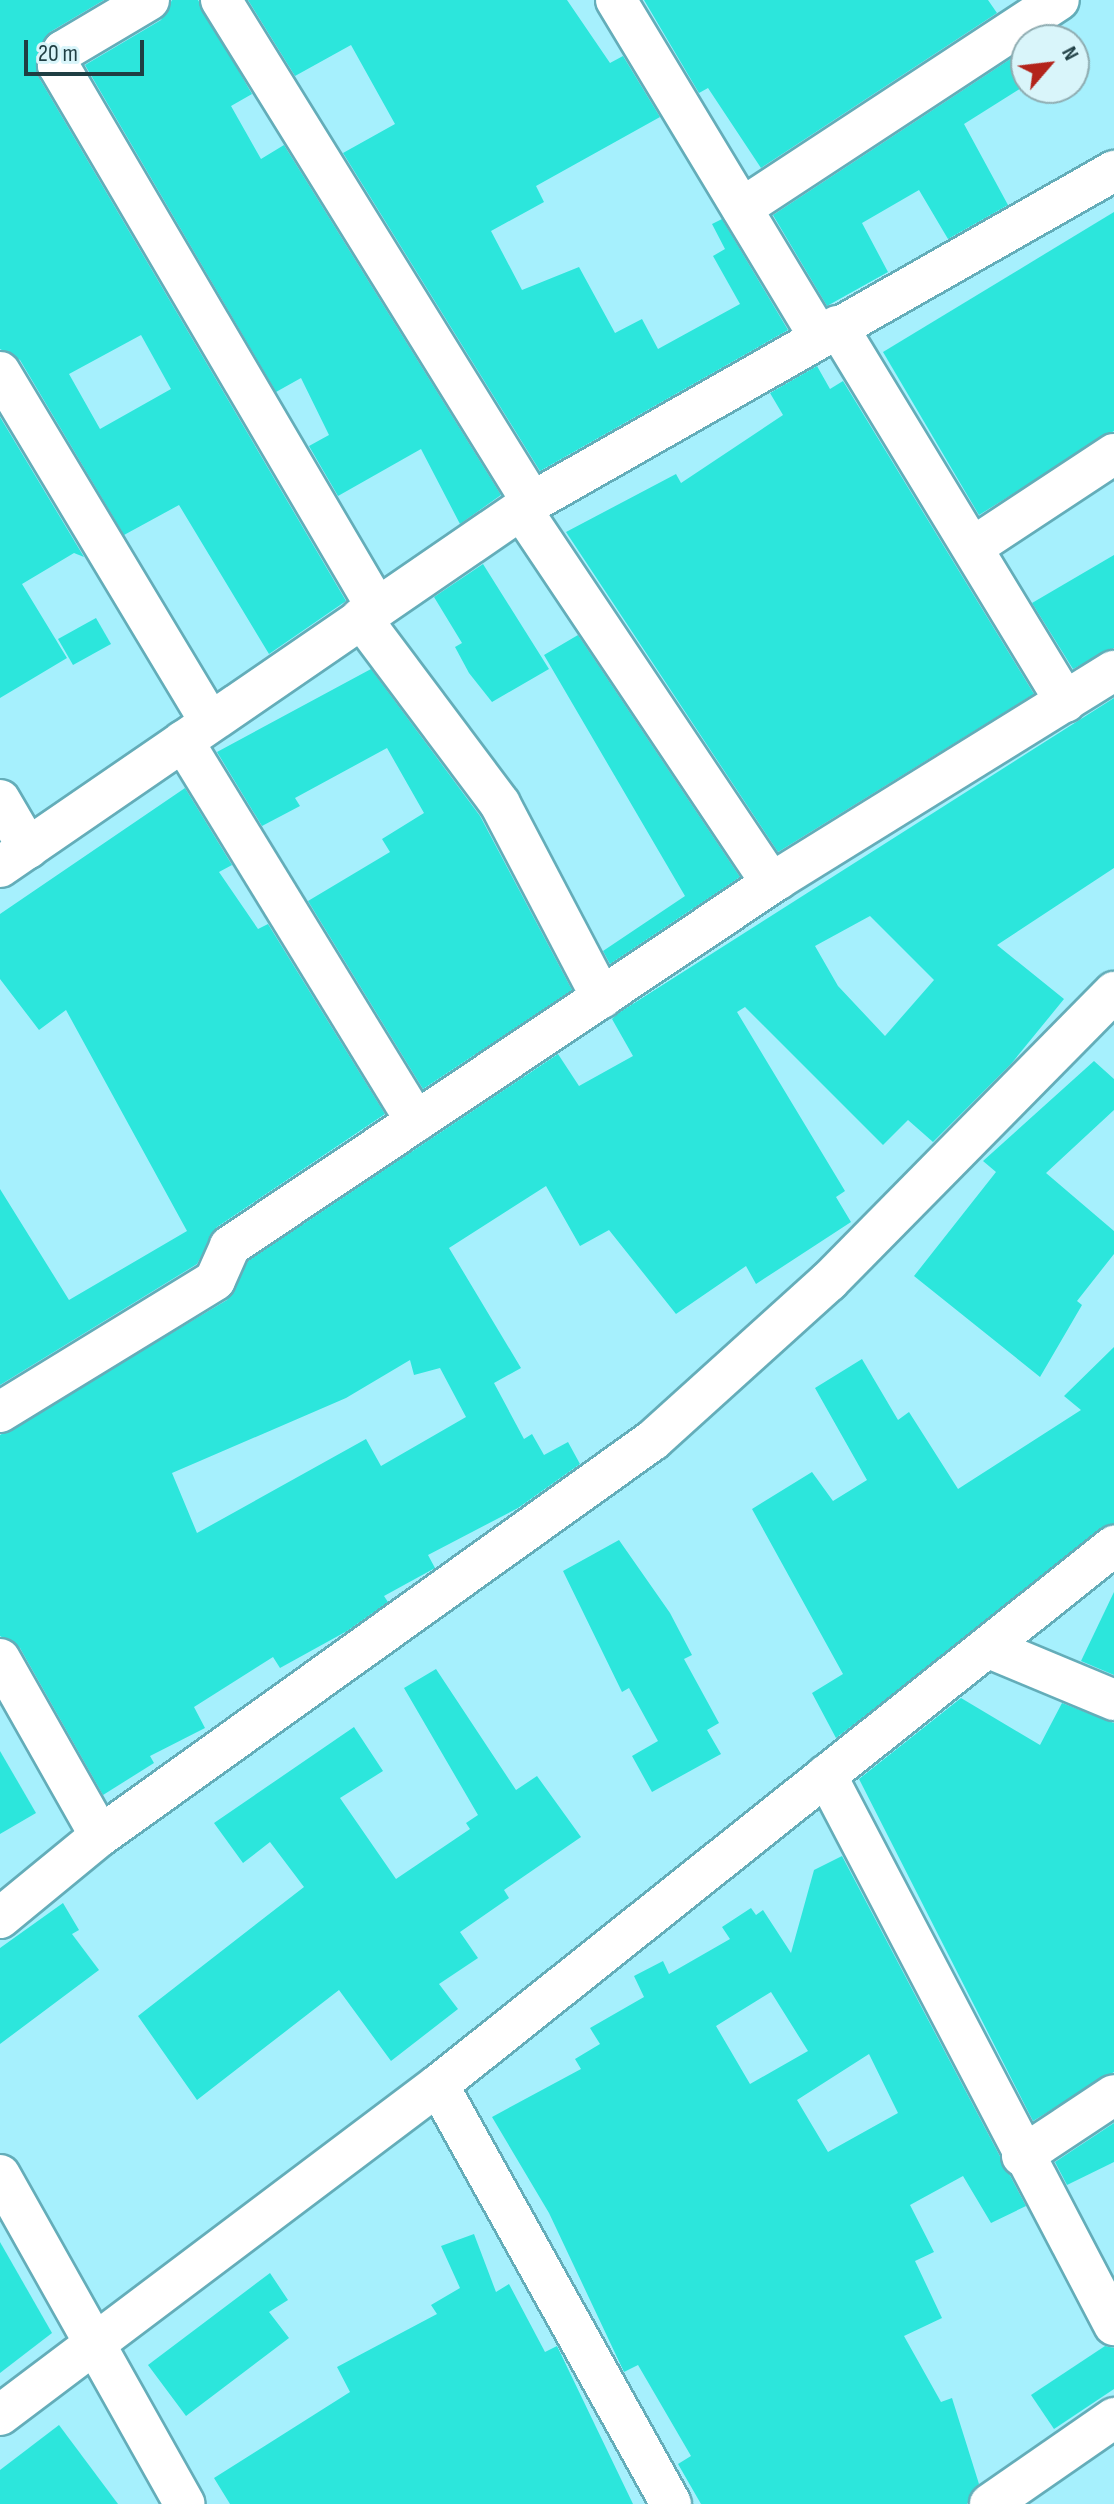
<!DOCTYPE html>
<html>
<head>
<meta charset="utf-8">
<style>
	body { margin:0 }
	#map { position:relative; width:1114px; height:2504px; overflow:hidden; background:#a6f0fd; font-family:"Sofia Sans Condensed",sans-serif }
	div>[style] { position:absolute }
	.building>* { inset:0; background:#2ce6dc }
	.roads { filter:drop-shadow(2px 0 #64adb9) drop-shadow(-2px 0 #64adb9) drop-shadow(0 2px #64adb9) drop-shadow(0 -2px #64adb9) }
	.street>* { height:40px; margin:-20px; padding:0 20px; transform-origin:20px; border-radius:20px; background:#fff }
	span { translate:-50% -50%; white-space:nowrap; text-align:center; line-height:1.15; -webkit-text-stroke:6px #d9f5fa; paint-order:stroke }
	.north { position:absolute; left:1010px; top:24px; width:80px; height:80px; box-sizing:border-box; background:#d9f5fa; border:2px solid #8facb1; border-radius:50%; rotate:62deg; font-size:22px; font-weight:700; line-height:32px; text-align:center; color:#1f3e43 }
	.north::after { content:''; display:block; margin:auto; width:28px; height:36px; background:#b3241b; clip-path:polygon(50% 0,100% 100%,50% 72%,0 100%) }
	.scale { position:absolute; left:24px; top:40px; width:120px; height:36px; box-sizing:border-box; border:4px solid #1f3e43; border-top:0; padding-left:10px; font-size:24px; line-height:28px; white-space:nowrap; color:#1f3e43; -webkit-text-stroke:6px #d9f5fa; paint-order:stroke }
</style>
</head>
<body>
<div id="map">
	<div class="building">
		<i style="clip-path:polygon(evenodd,0 0,104px 0,50px 32px,36px 57px,38px 76px,346px 601px,269px 654px,179px 505px,124px 535px,20px 360px,0 349px,0 0,141px 335px,171px 389px,100px 429px,69px 374px,141px 335px)"></i>
		<i style="clip-path:polygon(172px 0,198px 0,252px 94px,231px 106px,261px 159px,284px 145px,501px 495px,460px 524px,421px 449px,338px 496px,309px 446px,329px 435px,301px 378px,276px 392px,85px 65px,161px 20px)"></i>
		<i style="clip-path:polygon(248px 0,567px 0,610px 63px,623px 56px,660px 117px,536px 186px,544px 202px,491px 231px,522px 290px,579px 267px,615px 333px,642px 319px,658px 349px,740px 304px,713px 256px,725px 249px,712px 224px,722px 219px,788px 330px,540px 471px,343px 153px,395px 124px,351px 45px,295px 76px)"></i>
		<i style="clip-path:polygon(644px 0,988px 0,997px 13px,761px 168px,708px 88px,699px 93px)"></i>
		<i style="clip-path:polygon(1021px 52px,1026px 85px,964px 124px,1008px 205px,948px 239px,919px 190px,862px 223px,888px 272px,827px 306px,773px 215px)"></i>
		<i style="clip-path:polygon(1114px 212px,1114px 431px,979px 515px,883px 352px)"></i>
		<i style="clip-path:polygon(817px 366px,830px 389px,843px 381px,1034px 694px,778px 852px,566px 532px,676px 474px,681px 483px,783px 415px,770px 393px)"></i>
		<i style="clip-path:polygon(0 417px,84px 557px,74px 553px,22px 584px,67px 658px,0 698px)"></i>
		<i style="clip-path:polygon(1114px 555px,1114px 648px,1073px 669px,1032px 603px)"></i>
		<i style="clip-path:polygon(483px 564px,549px 669px,492px 702px,469px 673px,455px 647px,462px 643px,434px 597px)"></i>
		<i style="clip-path:polygon(96px 618px,111px 644px,73px 665px,58px 639px)"></i>
		<i style="clip-path:polygon(578px 635px,740px 877px,610px 964px,603px 951px,685px 896px,544px 655px)"></i>
		<i style="clip-path:polygon(371px 669px,480px 816px,572px 990px,423px 1089px,308px 901px,390px 852px,382px 839px,424px 813px,387px 748px,295px 798px,300px 806px,262px 826px,217px 752px)"></i>
		<i style="clip-path:polygon(evenodd,1114px 698px,1114px 868px,997px 945px,1064px 999px,1011px 1064px,933px 1142px,908px 1120px,883px 1145px,745px 1007px,737px 1012px,845px 1191px,836px 1197px,851px 1222px,756px 1284px,746px 1266px,676px 1314px,609px 1230px,580px 1246px,546px 1186px,449px 1248px,521px 1368px,494px 1383px,524px 1439px,532px 1434px,544px 1455px,568px 1442px,580px 1464px,518px 1508px,428px 1555px,435px 1568px,384px 1596px,388px 1602px,347px 1631px,280px 1668px,273px 1657px,194px 1707px,205px 1728px,150px 1756px,154px 1763px,103px 1795px,20px 1648px,0 1636px,0 1435px,227px 1300px,248px 1261px,558px 1054px,579px 1086px,633px 1056px,612px 1019px,617px 1014px,1114px 698px,870px 916px,934px 980px,885px 1036px,838px 986px,815px 946px,870px 916px,1114px 698px,410px 1360px,414px 1375px,440px 1368px,466px 1417px,381px 1466px,366px 1439px,197px 1533px,172px 1473px,346px 1398px,410px 1360px)"></i>
		<i style="clip-path:polygon(185px 788px,232px 865px,219px 872px,258px 929px,268px 924px,385px 1114px,217px 1227px,197px 1264px,0 1385px,0 1189px,69px 1300px,187px 1231px,66px 1010px,39px 1030px,0 979px,0 914px)"></i>
		<i style="clip-path:polygon(1094px 1061px,1114px 1079px,1114px 1110px,1046px 1173px,1114px 1231px,1114px 1254px,1077px 1301px,1082px 1305px,1040px 1377px,914px 1276px,996px 1172px,983px 1161px)"></i>
		<i style="clip-path:polygon(1114px 1347px,1114px 1524px,836px 1738px,812px 1693px,843px 1674px,752px 1509px,812px 1472px,833px 1501px,867px 1480px,815px 1388px,862px 1359px,898px 1420px,909px 1412px,958px 1489px,1081px 1410px,1064px 1396px)"></i>
		<i style="clip-path:polygon(619px 1540px,670px 1613px,692px 1655px,684px 1659px,719px 1723px,707px 1730px,721px 1754px,652px 1792px,632px 1756px,658px 1741px,629px 1688px,622px 1692px,563px 1571px)"></i>
		<i style="clip-path:polygon(1114px 1592px,1114px 1675px,1081px 1661px)"></i>
		<i style="clip-path:polygon(436px 1669px,516px 1790px,537px 1776px,581px 1837px,504px 1890px,509px 1898px,460px 1932px,478px 1958px,439px 1984px,458px 2009px,391px 2061px,339px 1990px,197px 2100px,138px 2016px,304px 1887px,270px 1842px,243px 1863px,214px 1823px,354px 1727px,383px 1771px,340px 1798px,396px 1879px,470px 1829px,466px 1823px,478px 1815px,404px 1688px)"></i>
		<i style="clip-path:polygon(961px 1698px,1040px 1745px,1062px 1703px,1114px 1723px,1114px 2072px,1033px 2121px,859px 1779px)"></i>
		<i style="clip-path:polygon(0 1751px,36px 1813px,0 1834px)"></i>
		<i style="clip-path:polygon(evenodd,842px 1856px,1026px 2206px,991px 2223px,963px 2176px,910px 2205px,934px 2252px,915px 2261px,942px 2318px,904px 2336px,941px 2402px,952px 2398px,979px 2484px,967px 2504px,701px 2504px,678px 2464px,691px 2456px,638px 2365px,624px 2372px,549px 2213px,492px 2117px,581px 2069px,575px 2059px,600px 2044px,590px 2028px,644px 1997px,634px 1976px,663px 1961px,669px 1974px,730px 1939px,722px 1927px,751px 1908px,756px 1915px,763px 1910px,791px 1953px,814px 1870px,842px 1856px,771px 1992px,808px 2051px,750px 2084px,716px 2026px,771px 1992px,842px 1856px,869px 2054px,898px 2113px,828px 2152px,797px 2100px,869px 2054px)"></i>
		<i style="clip-path:polygon(63px 1903px,79px 1930px,72px 1934px,99px 1970px,0 2044px,0 1948px)"></i>
		<i style="clip-path:polygon(1114px 2123px,1114px 2162px,1067px 2185px,1055px 2162px)"></i>
		<i style="clip-path:polygon(474px 2234px,496px 2292px,509px 2284px,545px 2352px,557px 2346px,633px 2504px,230px 2504px,214px 2478px,350px 2392px,337px 2367px,437px 2314px,431px 2305px,460px 2288px,441px 2246px)"></i>
		<i style="clip-path:polygon(0 2242px,52px 2333px,0 2373px)"></i>
		<i style="clip-path:polygon(270px 2273px,288px 2300px,269px 2312px,289px 2338px,186px 2416px,148px 2365px)"></i>
		<i style="clip-path:polygon(1105px 2346px,1114px 2348px,1114px 2389px,1054px 2429px,1031px 2395px)"></i>
		<i style="clip-path:polygon(59px 2425px,118px 2504px,0 2504px,0 2470px)"></i>
	</div>
	<div class="roads">
		<div class="street">
			<i style="left:149px;top:0;width:100px;rotate:149.3deg"></i>
			<i style="left:63px;top:51px;width:15px;rotate:110deg"></i>
			<i style="left:58px;top:65px;width:630px;rotate:59.57deg"></i>
			<i style="left:221px;top:0;width:591px;rotate:58.22deg"></i>
			<i style="left:616px;top:0;width:393px;rotate:58.9deg"></i>
			<i style="left:742px;top:208px;width:379px;rotate:-33.3deg"></i>
			<i style="left:837px;top:326px;width:440px;rotate:58.7deg"></i>
			<i style="left:0;top:372px;width:408px;rotate:59deg"></i>
			<i style="left:521px;top:509px;width:437px;rotate:56.2deg"></i>
			<i style="left:764px;top:872px;width:16px;rotate:27deg"></i>
			<i style="left:973px;top:547px;width:169px;rotate:-33.4deg"></i>
			<i style="left:361px;top:618px;width:232px;rotate:53.2deg"></i>
			<i style="left:500px;top:804px;width:219px;rotate:62.3deg"></i>
			<i style="left:183px;top:741px;width:446px;rotate:58.5deg"></i>
			<i style="left:0;top:800px;width:56px;rotate:59.7deg"></i>
			<i style="left:0;top:867px;width:645px;rotate:-34.45deg"></i>
			<i style="left:532px;top:502px;width:670px;rotate:-29.63deg"></i>
			<i style="left:0;top:1412px;width:252px;rotate:-31.5deg"></i>
			<i style="left:215px;top:1280px;width:37px;rotate:-66deg"></i>
			<i style="left:230px;top:1246px;width:660px;rotate:-33.81deg"></i>
			<i style="left:778px;top:879px;width:395px;rotate:-31.8deg"></i>
			<i style="left:989px;top:1648px;width:135px;rotate:22.6deg"></i>
			<i style="left:0;top:1659px;width:203px;rotate:60.5deg"></i>
			<i style="left:826px;top:1775px;width:621px;rotate:62.36deg"></i>
			<i style="left:0;top:1918px;width:129px;rotate:-39.4deg"></i>
			<i style="left:100px;top:1836px;width:680px;rotate:-35.61deg"></i>
			<i style="left:653px;top:1440px;width:237px;rotate:-42.1deg"></i>
			<i style="left:829px;top:1281px;width:406px;rotate:-45.4deg"></i>
			<i style="left:438px;top:2085px;width:479px;rotate:60.9deg"></i>
			<i style="left:1022px;top:2156px;width:110px;rotate:-33.5deg"></i>
			<i style="left:0;top:2175px;width:377px;rotate:60.7deg"></i>
			<i style="left:0;top:2415px;width:548px;rotate:-37deg"></i>
			<i style="left:438px;top:2085px;width:865px;rotate:-38.57deg"></i>
			<i style="left:990px;top:2504px;width:151px;rotate:-34.7deg"></i>
		</div>
	</div>
	<div class="north">N</div>
	<div class="scale">20 m</div>
</div>
</body>
</html>
